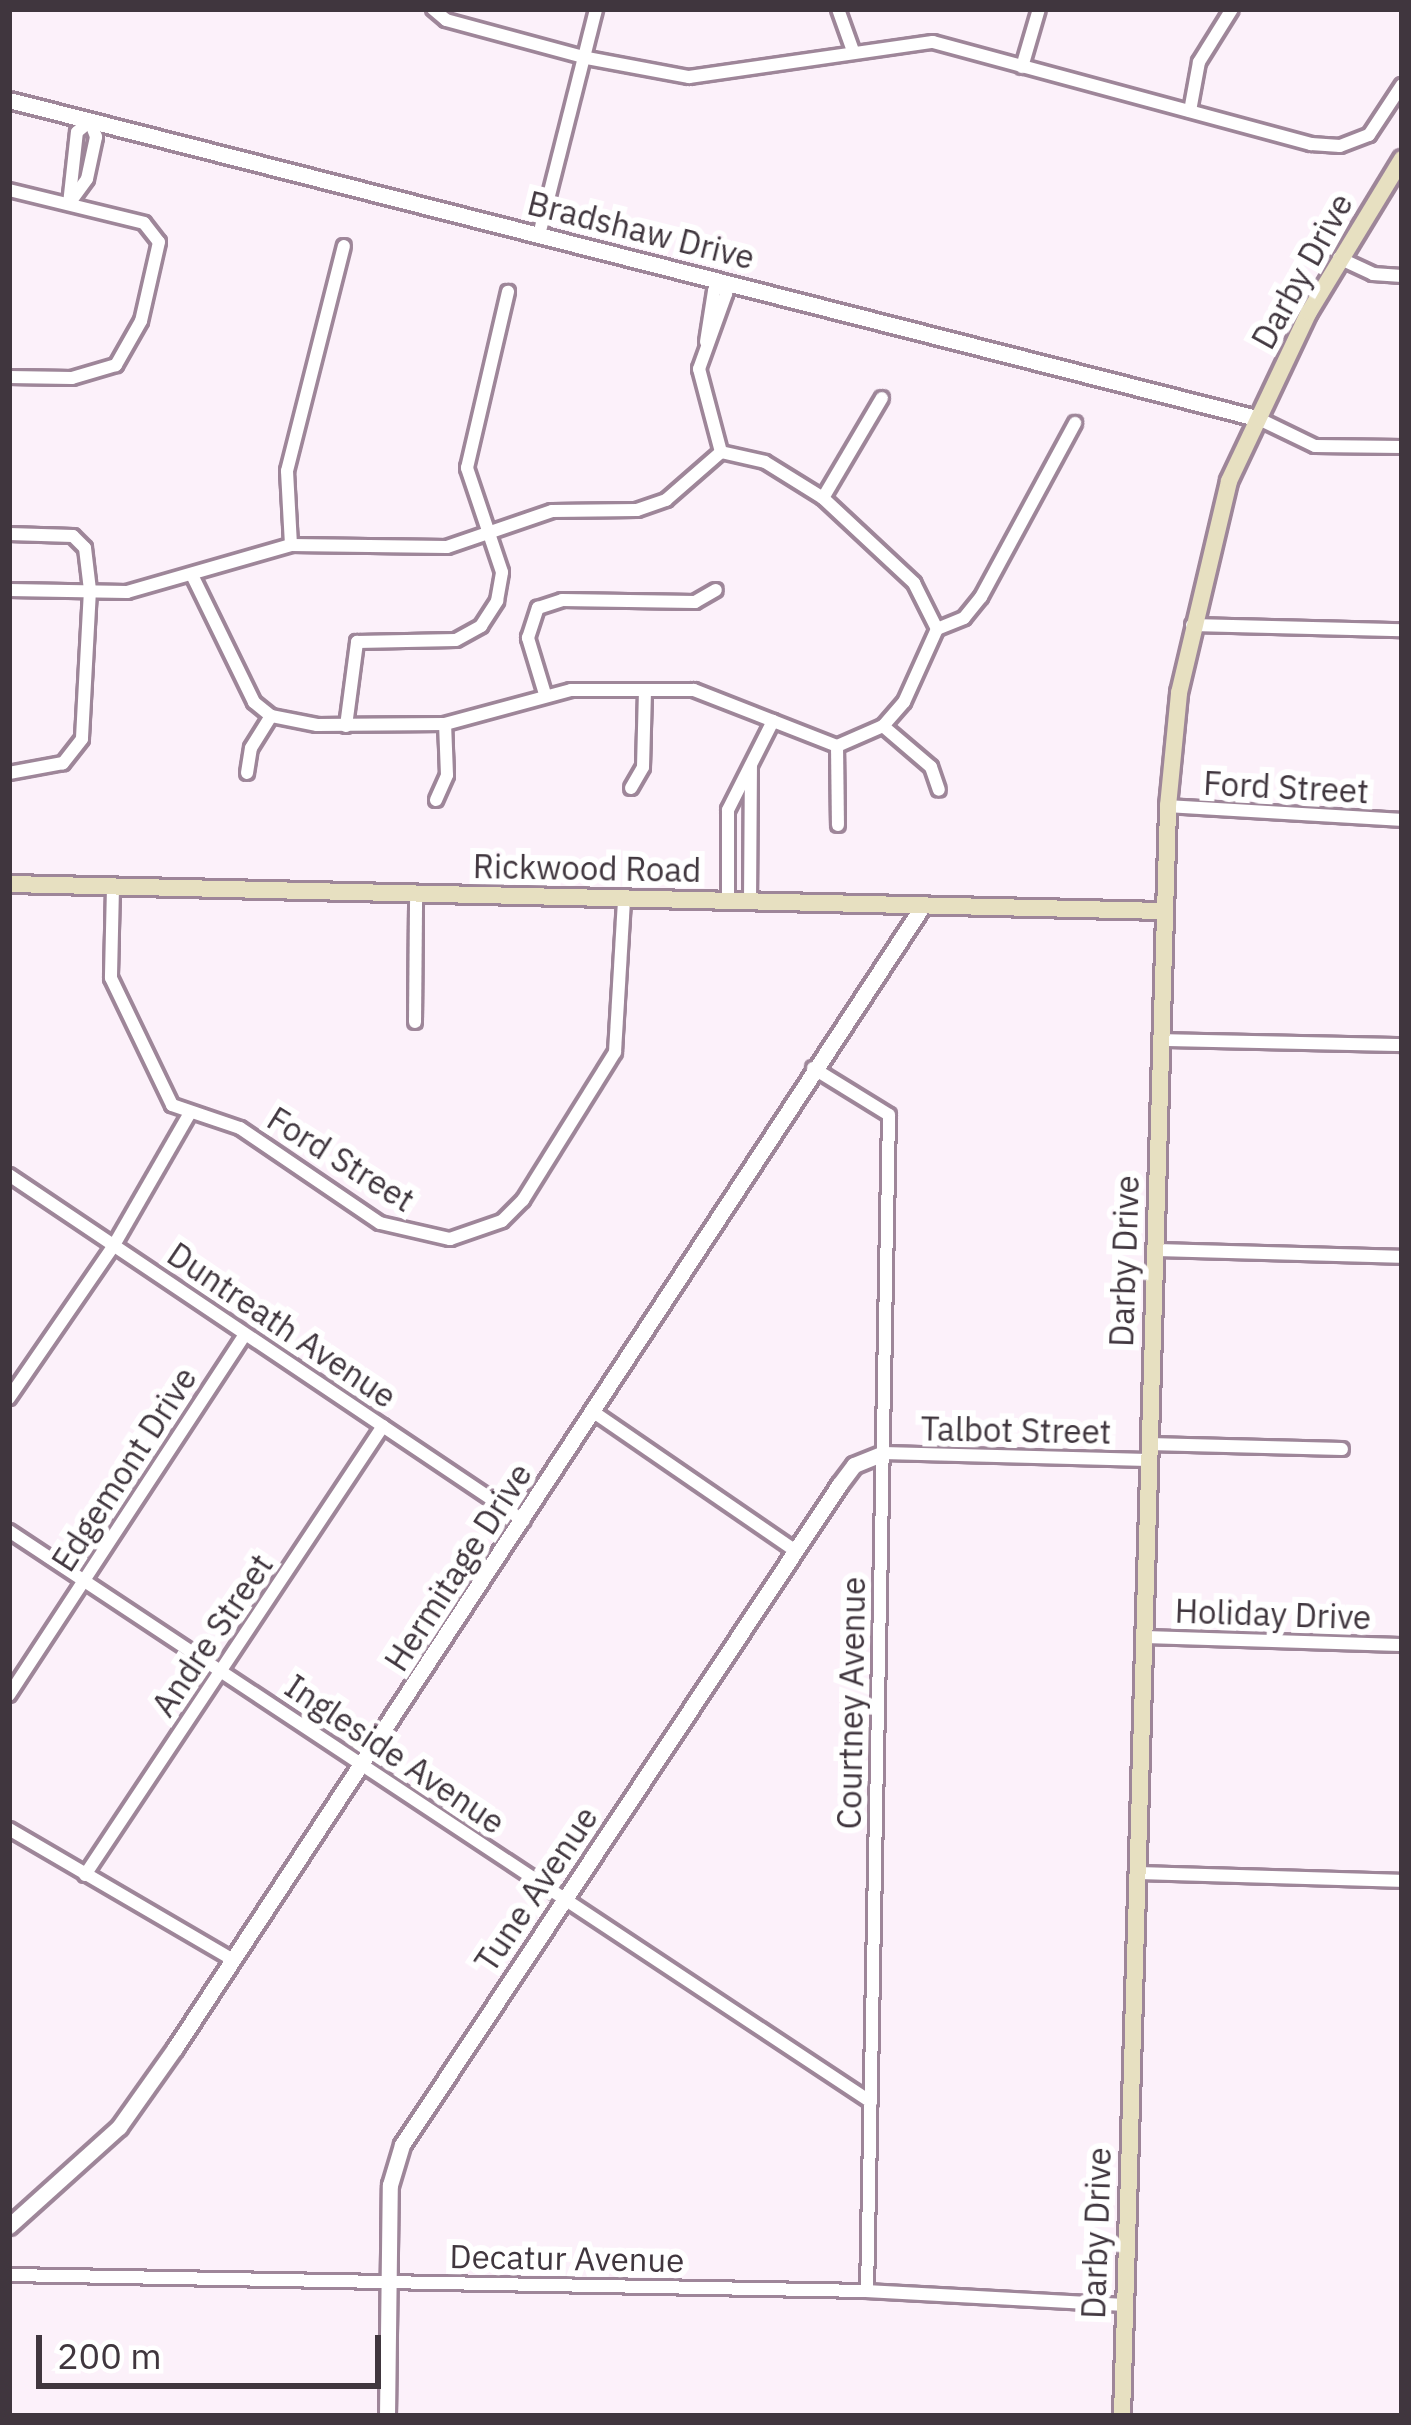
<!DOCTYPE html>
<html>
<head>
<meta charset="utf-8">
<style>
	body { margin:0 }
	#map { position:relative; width:1411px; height:2425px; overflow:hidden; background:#fcf1fa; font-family:"IBM Plex Sans",sans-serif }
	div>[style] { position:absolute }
	.roads { filter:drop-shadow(3px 0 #9e8699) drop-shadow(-3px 0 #9e8699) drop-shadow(0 3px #9e8699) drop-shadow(0 -3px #9e8699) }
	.minor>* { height:12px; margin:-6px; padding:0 6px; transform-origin:6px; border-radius:6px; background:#fff }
	.tertiary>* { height:15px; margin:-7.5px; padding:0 7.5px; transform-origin:7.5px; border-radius:7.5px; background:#fff }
	.secondary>* { height:16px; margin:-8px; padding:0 8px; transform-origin:8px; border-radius:8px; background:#e7e0c1 }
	span { translate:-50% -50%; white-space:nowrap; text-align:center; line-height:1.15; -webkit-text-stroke:12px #fff; paint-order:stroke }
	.street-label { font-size:33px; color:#40363e }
	.frame { position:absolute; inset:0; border:12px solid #40363e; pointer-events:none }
	.scale { position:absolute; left:36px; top:2335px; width:345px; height:54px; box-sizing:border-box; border:6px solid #40363e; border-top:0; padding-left:15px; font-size:36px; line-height:42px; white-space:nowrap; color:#40363e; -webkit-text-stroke:9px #fff; paint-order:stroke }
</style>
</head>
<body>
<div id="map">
	<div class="roads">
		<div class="minor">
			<i style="left:433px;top:9px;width:17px;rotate:40deg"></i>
			<i style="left:446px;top:20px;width:146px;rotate:15.1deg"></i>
			<i style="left:587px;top:58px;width:104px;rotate:10.6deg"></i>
			<i style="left:689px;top:77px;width:246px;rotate:-8.2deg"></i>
			<i style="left:933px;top:42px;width:392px;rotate:15.1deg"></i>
			<i style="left:1311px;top:144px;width:29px;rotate:4deg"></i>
			<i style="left:1340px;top:146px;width:31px;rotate:-21deg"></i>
			<i style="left:1369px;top:135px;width:60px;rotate:-56.6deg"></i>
			<i style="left:838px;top:9px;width:45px;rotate:70.3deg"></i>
			<i style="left:1022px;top:67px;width:60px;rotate:-73.7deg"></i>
			<i style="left:1190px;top:111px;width:50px;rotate:-79.6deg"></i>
			<i style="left:1199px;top:62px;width:62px;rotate:-58.1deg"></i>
			<i style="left:90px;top:121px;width:17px;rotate:69deg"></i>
			<i style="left:96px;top:137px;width:43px;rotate:102.1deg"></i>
			<i style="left:87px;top:179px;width:31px;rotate:126deg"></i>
			<i style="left:69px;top:204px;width:72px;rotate:-83.7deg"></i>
			<i style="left:77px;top:132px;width:17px;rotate:-40deg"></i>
			<i style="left:9px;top:190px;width:139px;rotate:13.7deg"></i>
			<i style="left:144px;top:223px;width:24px;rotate:52deg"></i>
			<i style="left:159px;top:242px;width:81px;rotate:102.8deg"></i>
			<i style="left:141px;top:321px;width:51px;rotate:119.6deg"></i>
			<i style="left:116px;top:365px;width:46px;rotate:163.5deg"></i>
			<i style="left:72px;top:378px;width:63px;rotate:-179.1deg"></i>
			<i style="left:539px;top:235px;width:233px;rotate:-75.8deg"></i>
			<i style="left:1339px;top:258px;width:38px;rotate:25deg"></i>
			<i style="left:1373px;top:274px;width:29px;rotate:4deg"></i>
			<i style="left:706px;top:342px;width:52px;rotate:-81.1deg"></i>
			<i style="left:714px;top:291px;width:13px;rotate:-45deg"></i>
			<i style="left:1257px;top:418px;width:64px;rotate:25.8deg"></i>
			<i style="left:1315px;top:446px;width:87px;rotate:0.7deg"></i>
			<i style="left:721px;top:452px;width:86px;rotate:-104.8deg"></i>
			<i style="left:699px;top:369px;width:80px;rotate:-70.2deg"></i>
			<i style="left:726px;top:294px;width:12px;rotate:-104deg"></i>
			<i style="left:823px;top:498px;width:116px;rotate:-59.5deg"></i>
			<i style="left:9px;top:534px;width:64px;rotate:1.8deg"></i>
			<i style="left:73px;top:536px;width:17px;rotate:45deg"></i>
			<i style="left:85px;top:548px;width:42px;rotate:83.2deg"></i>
			<i style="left:90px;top:590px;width:149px;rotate:93.1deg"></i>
			<i style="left:82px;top:739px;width:31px;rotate:128deg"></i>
			<i style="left:63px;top:763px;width:55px;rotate:169.5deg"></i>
			<i style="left:291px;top:545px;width:74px;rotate:-93.1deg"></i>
			<i style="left:287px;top:471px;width:232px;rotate:-75.8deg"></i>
			<i style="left:9px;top:590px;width:118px;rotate:1deg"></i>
			<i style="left:127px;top:592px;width:171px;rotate:-16deg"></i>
			<i style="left:291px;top:545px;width:156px;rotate:0.7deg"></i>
			<i style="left:447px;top:547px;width:111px;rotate:-18.9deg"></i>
			<i style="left:552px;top:511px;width:85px;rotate:-0.7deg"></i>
			<i style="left:637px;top:510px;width:31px;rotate:-19deg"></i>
			<i style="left:666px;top:500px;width:73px;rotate:-41.1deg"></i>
			<i style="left:721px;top:452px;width:45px;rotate:12.8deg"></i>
			<i style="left:765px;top:462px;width:68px;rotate:31.8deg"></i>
			<i style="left:823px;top:498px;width:125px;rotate:43deg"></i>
			<i style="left:914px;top:583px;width:51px;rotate:63.4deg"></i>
			<i style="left:937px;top:629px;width:80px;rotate:114.3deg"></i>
			<i style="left:904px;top:702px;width:32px;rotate:131deg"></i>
			<i style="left:883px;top:726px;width:50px;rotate:156.5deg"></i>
			<i style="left:837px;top:746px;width:154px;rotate:-158.6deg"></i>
			<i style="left:694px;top:690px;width:123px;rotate:180deg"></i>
			<i style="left:571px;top:690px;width:131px;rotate:164.9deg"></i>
			<i style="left:445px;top:724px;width:128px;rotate:179.6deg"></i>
			<i style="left:317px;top:725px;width:47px;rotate:-168.9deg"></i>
			<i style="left:271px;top:716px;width:22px;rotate:-141deg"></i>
			<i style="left:254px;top:702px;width:139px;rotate:-116deg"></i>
			<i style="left:1192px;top:625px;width:210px;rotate:1.4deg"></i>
			<i style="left:937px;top:629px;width:29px;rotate:-22deg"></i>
			<i style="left:964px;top:618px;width:27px;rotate:-51deg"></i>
			<i style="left:981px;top:597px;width:198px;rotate:-61.6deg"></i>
			<i style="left:545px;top:694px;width:59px;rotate:-106.9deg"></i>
			<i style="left:528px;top:638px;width:32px;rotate:-72deg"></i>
			<i style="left:538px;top:608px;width:25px;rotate:-18deg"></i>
			<i style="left:562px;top:600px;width:133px;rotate:0.9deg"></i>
			<i style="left:695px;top:602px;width:24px;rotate:-30deg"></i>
			<i style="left:346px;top:726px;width:85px;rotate:-82.5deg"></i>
			<i style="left:357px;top:642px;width:99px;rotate:-1.2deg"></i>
			<i style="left:456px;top:640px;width:29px;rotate:-29deg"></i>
			<i style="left:481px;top:626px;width:30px;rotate:-57deg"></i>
			<i style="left:497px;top:601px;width:29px;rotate:-80deg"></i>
			<i style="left:502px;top:572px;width:110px;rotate:-108.6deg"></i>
			<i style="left:467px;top:468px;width:181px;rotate:-76.9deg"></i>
			<i style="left:883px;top:726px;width:63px;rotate:40.5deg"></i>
			<i style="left:931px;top:767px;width:24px;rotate:71deg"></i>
			<i style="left:837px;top:746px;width:79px;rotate:89.3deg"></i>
			<i style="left:247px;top:773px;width:25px;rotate:-81deg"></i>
			<i style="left:251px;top:748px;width:38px;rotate:-58deg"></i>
			<i style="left:631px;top:788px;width:24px;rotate:-60deg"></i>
			<i style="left:643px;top:767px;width:75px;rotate:-88.5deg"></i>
			<i style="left:436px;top:800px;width:27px;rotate:-66deg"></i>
			<i style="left:447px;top:775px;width:51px;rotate:-92.2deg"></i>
			<i style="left:1168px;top:806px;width:234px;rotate:3.4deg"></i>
			<i style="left:113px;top:887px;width:91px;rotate:91.3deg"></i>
			<i style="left:111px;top:978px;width:141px;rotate:64.3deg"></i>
			<i style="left:172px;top:1105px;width:72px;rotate:18.7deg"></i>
			<i style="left:240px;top:1128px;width:169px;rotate:34.2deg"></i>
			<i style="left:380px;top:1223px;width:72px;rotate:12.9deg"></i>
			<i style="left:450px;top:1239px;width:55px;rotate:-19.1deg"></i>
			<i style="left:502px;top:1221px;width:30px;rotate:-45deg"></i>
			<i style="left:523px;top:1200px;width:174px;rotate:-58.1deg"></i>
			<i style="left:615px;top:1052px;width:153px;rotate:-86.6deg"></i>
			<i style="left:728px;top:902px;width:92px;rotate:-90deg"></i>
			<i style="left:728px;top:810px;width:100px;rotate:-63.2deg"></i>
			<i style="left:750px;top:902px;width:136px;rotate:-89.6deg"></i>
			<i style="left:415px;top:1022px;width:127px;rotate:-89.5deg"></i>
			<i style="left:1162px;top:1040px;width:240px;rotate:1.2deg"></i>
			<i style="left:813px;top:1068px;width:89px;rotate:31.7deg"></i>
			<i style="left:889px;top:1115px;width:1176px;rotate:91.07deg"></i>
			<i style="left:9px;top:1175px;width:620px;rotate:33.89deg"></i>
			<i style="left:1154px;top:1250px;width:248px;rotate:1.6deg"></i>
			<i style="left:9px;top:1398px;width:186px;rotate:-55.5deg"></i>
			<i style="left:114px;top:1245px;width:152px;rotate:-60.1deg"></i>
			<i style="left:595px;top:1413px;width:242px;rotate:34.5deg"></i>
			<i style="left:1149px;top:1444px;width:193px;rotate:1.5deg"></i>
			<i style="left:883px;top:1453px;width:265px;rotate:1.5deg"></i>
			<i style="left:9px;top:1531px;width:1034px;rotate:33.52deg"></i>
			<i style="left:1143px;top:1637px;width:259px;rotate:1.8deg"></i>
			<i style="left:9px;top:1695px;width:431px;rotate:-56.8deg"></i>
			<i style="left:9px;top:1829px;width:259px;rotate:30.3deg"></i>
			<i style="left:1136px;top:1873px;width:264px;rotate:1.7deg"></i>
			<i style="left:85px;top:1875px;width:539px;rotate:-56.43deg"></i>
			<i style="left:9px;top:2275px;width:858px;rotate:1.07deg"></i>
			<i style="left:867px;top:2291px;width:257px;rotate:3.1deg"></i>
		</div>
		<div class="tertiary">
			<i style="left:9px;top:100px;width:1288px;rotate:14.3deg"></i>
			<i style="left:9px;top:2226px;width:148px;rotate:-42deg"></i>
			<i style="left:119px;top:2127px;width:97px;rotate:-54.7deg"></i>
			<i style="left:175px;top:2048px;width:1360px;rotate:-56.79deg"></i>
			<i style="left:387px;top:2416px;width:231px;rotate:-89.3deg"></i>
			<i style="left:390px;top:2185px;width:42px;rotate:-73.3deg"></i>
			<i style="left:402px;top:2145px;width:792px;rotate:-56.49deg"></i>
			<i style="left:839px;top:1485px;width:25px;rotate:-53deg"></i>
			<i style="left:854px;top:1465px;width:31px;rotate:-22deg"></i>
		</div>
		<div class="secondary">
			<i style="left:9px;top:884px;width:1155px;rotate:1.34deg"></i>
			<i style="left:1122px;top:2416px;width:1611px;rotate:-88.36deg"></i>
			<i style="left:1168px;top:806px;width:114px;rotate:-84.4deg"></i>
			<i style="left:1179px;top:693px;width:218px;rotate:-76.7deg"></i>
			<i style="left:1229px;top:481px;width:187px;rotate:-64.7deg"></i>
			<i style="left:1309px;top:312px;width:179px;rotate:-58.7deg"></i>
		</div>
	</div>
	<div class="street-label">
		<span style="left:641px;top:230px;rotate:14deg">Bradshaw Drive</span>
		<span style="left:1302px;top:271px;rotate:-61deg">Darby Drive</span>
		<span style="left:1286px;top:787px;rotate:3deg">Ford Street</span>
		<span style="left:587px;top:868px;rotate:1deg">Rickwood Road</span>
		<span style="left:341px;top:1159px;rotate:32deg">Ford Street</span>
		<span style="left:1124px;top:1261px;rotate:-88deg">Darby Drive</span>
		<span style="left:282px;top:1325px;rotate:34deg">Duntreath Avenue</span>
		<span style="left:1016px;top:1430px;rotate:1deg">Talbot Street</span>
		<span style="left:124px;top:1469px;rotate:-57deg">Edgemont Drive</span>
		<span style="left:458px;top:1567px;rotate:-57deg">Hermitage Drive</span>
		<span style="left:1273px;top:1614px;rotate:2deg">Holiday Drive</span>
		<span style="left:212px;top:1635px;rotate:-56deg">Andre Street</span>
		<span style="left:851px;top:1703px;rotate:-89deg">Courtney Avenue</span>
		<span style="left:395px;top:1754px;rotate:34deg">Ingleside Avenue</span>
		<span style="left:536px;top:1889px;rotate:-56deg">Tune Avenue</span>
		<span style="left:1096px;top:2233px;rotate:-88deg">Darby Drive</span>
		<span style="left:567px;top:2258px;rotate:1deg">Decatur Avenue</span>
	</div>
	<div class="frame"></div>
	<div class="scale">200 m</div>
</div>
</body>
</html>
